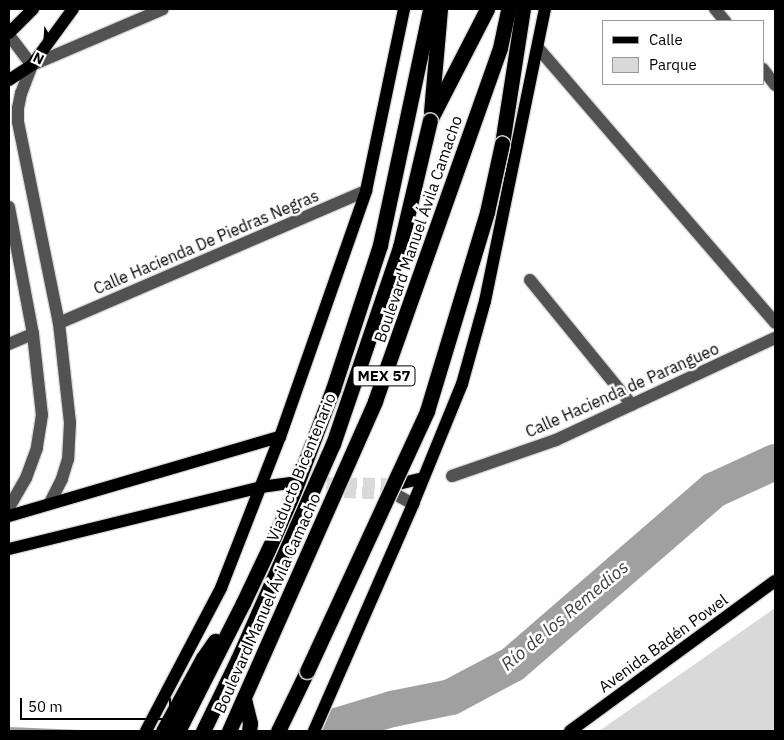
<!DOCTYPE html>
<html>
<head>
<meta charset="utf-8">
<style>
	body { margin:0 }
	#map { position:relative; width:784px; height:740px; overflow:hidden; background:#fff; font-family:"IBM Plex Sans",sans-serif }
	div>[style] { position:absolute }
	.green>* { inset:0; background:#d9d9d9 }
	.water>* { inset:0; background:#a0a0a0 }
	.river>* { height:36px; margin:-18px; padding:0 18px; transform-origin:18px; border-radius:18px; background:#a0a0a0 }
	.minor-tunnel>* { height:12px; margin-top:-6px; transform-origin:0; background:repeating-linear-gradient(90deg,#d9d9d9 0 12px,transparent 0 18px) }
	.major-tunnel>* { height:12px; margin-top:-6px; transform-origin:0; background:repeating-linear-gradient(90deg,#d9d9d9 0 12px,transparent 0 18px) }
	.roads { filter:drop-shadow(1px 0 #dbdbdb) drop-shadow(-1px 0 #dbdbdb) drop-shadow(0 1px #dbdbdb) drop-shadow(0 -1px #dbdbdb) }
	.minor>* { height:12px; margin:-6px; padding:0 6px; transform-origin:6px; border-radius:6px; background:#525252 }
	.major>* { height:12px; margin:-6px; padding:0 6px; transform-origin:6px; border-radius:6px; background:#000 }
	.highway>* { height:15px; margin:-7.5px; padding:0 7.5px; transform-origin:7.5px; border-radius:7.5px; background:#000 }
	.bridges { filter:drop-shadow(1px 0 #dbdbdb) drop-shadow(-1px 0 #dbdbdb) drop-shadow(0 1px #dbdbdb) drop-shadow(0 -1px #dbdbdb) }
	.highway-bridge>* { height:15px; margin:-7.5px; padding:0 7.5px; transform-origin:7.5px; border-radius:7.5px; background:#000 }
	span { translate:-50% -50%; white-space:nowrap; text-align:center; line-height:1.15; -webkit-text-stroke:5px #fff; paint-order:stroke }
	.shield-label span { padding:1px 4px; background:#fff; border:1px solid; border-radius:4px; -webkit-text-stroke-width:0 }
	.shield-label { font-size:15px; color:#000; font-weight:700 }
	.street-label { font-size:16px; color:#000 }
	.water-label { font-size:18px; color:#414141; font-style:italic }
	.frame { position:absolute; inset:0; border:10px solid #000; pointer-events:none }
	.legend { position:absolute; left:602px; top:20px; width:162px; height:65px; box-sizing:border-box; background:#fff; border:1px solid #999; margin:0; padding:6px 9px; list-style:none; font-size:15px; color:#000 }
	.legend li { display:flex; align-items:center; gap:10px; height:25px }
	.legend b { width:25px; border:1px solid #999 }
	.north { position:absolute; left:20px; top:20px; width:50px; height:50px; -webkit-text-stroke:4px #fff; paint-order:stroke; rotate:206deg; font-size:14px; font-weight:700; line-height:20px; text-align:center; color:#000 }
	.north::after { content:''; display:block; margin:auto; width:18px; height:22px; background:#000; clip-path:polygon(50% 0,100% 100%,50% 72%,0 100%) }
	.scale { position:absolute; left:20px; top:698px; width:151px; height:22px; box-sizing:border-box; border:2px solid #000; border-top:0; padding-left:6px; font-size:15px; line-height:18px; white-space:nowrap; color:#000; -webkit-text-stroke:4px #fff; paint-order:stroke }
</style>
</head>
<body>
<div id="map">
	<div class="green">
		<i style="clip-path:polygon(775px 608px,775px 731px,599px 731px)"></i>
	</div>
	<div class="water">
		<i style="clip-path:polygon(9px 727px,104px 731px,9px 731px)"></i>
	</div>
	<div class="river">
		<i style="left:333px;top:727px;width:62px;rotate:-17deg"></i>
		<i style="left:392px;top:709px;width:60px;rotate:-11.5deg"></i>
		<i style="left:451px;top:697px;width:70px;rotate:-28deg"></i>
		<i style="left:513px;top:664px;width:266px;rotate:-40.9deg"></i>
		<i style="left:714px;top:490px;width:67px;rotate:-24.7deg"></i>
	</div>
	<div class="minor-tunnel">
		<i style="left:290px;top:490px;width:105px;rotate:2.2deg"></i>
	</div>
	<div class="major-tunnel">
		<i style="left:291px;top:483px;width:107px;rotate:0.5deg"></i>
	</div>
	<div class="roads">
		<div class="minor">
			<i style="left:715px;top:9px;width:16px;rotate:50deg"></i>
			<i style="left:9px;top:35px;width:38px;rotate:53deg"></i>
			<i style="left:538px;top:48px;width:363px;rotate:49.2deg"></i>
			<i style="left:32px;top:65px;width:30px;rotate:111deg"></i>
			<i style="left:21px;top:93px;width:15px;rotate:101deg"></i>
			<i style="left:18px;top:108px;width:14px;rotate:90deg"></i>
			<i style="left:18px;top:122px;width:205px;rotate:78.5deg"></i>
			<i style="left:59px;top:323px;width:101px;rotate:83.7deg"></i>
			<i style="left:70px;top:423px;width:36px;rotate:93deg"></i>
			<i style="left:68px;top:459px;width:21px;rotate:107deg"></i>
			<i style="left:62px;top:479px;width:28px;rotate:117deg"></i>
			<i style="left:32px;top:65px;width:142px;rotate:-23.1deg"></i>
			<i style="left:763px;top:69px;width:20px;rotate:53deg"></i>
			<i style="left:9px;top:207px;width:129px;rotate:79.3deg"></i>
			<i style="left:33px;top:334px;width:81px;rotate:83.7deg"></i>
			<i style="left:42px;top:415px;width:33px;rotate:99deg"></i>
			<i style="left:37px;top:448px;width:32px;rotate:110deg"></i>
			<i style="left:26px;top:478px;width:34px;rotate:120deg"></i>
			<i style="left:530px;top:280px;width:161px;rotate:50.8deg"></i>
			<i style="left:59px;top:323px;width:334px;rotate:-23.3deg"></i>
			<i style="left:9px;top:344px;width:26px;rotate:-23deg"></i>
			<i style="left:452px;top:476px;width:110px;rotate:-19.1deg"></i>
			<i style="left:556px;top:440px;width:242px;rotate:-25deg"></i>
			<i style="left:395px;top:494px;width:21px;rotate:29deg"></i>
		</div>
		<div class="major">
			<i style="left:9px;top:33px;width:34px;rotate:-45deg"></i>
			<i style="left:9px;top:80px;width:27px;rotate:-33deg"></i>
			<i style="left:32px;top:65px;width:69px;rotate:-53.8deg"></i>
			<i style="left:398px;top:484px;width:26px;rotate:-13deg"></i>
			<i style="left:9px;top:516px;width:282px;rotate:-16.3deg"></i>
			<i style="left:9px;top:549px;width:260px;rotate:-13.8deg"></i>
			<i style="left:261px;top:487px;width:30px;rotate:-8deg"></i>
			<i style="left:146px;top:731px;width:161px;rotate:-62.3deg"></i>
			<i style="left:221px;top:588px;width:162px;rotate:-68.7deg"></i>
			<i style="left:280px;top:437px;width:261px;rotate:-70.7deg"></i>
			<i style="left:366px;top:191px;width:186px;rotate:-78.2deg"></i>
			<i style="left:314px;top:731px;width:248px;rotate:-66.4deg"></i>
			<i style="left:413px;top:504px;width:130px;rotate:-67.8deg"></i>
			<i style="left:462px;top:384px;width:86px;rotate:-74.5deg"></i>
			<i style="left:485px;top:301px;width:298px;rotate:-78.4deg"></i>
			<i style="left:570px;top:731px;width:254px;rotate:-36.2deg"></i>
		</div>
		<div class="highway">
			<i style="left:431px;top:112px;width:103px;rotate:-85deg"></i>
			<i style="left:430px;top:120px;width:125px;rotate:-62.8deg"></i>
			<i style="left:502px;top:144px;width:137px;rotate:-81.2deg"></i>
			<i style="left:244px;top:699px;width:25px;rotate:76deg"></i>
			<i style="left:250px;top:723px;width:8px;rotate:97deg"></i>
			<i style="left:163px;top:731px;width:83px;rotate:-61.3deg"></i>
			<i style="left:203px;top:658px;width:21px;rotate:-55deg"></i>
			<i style="left:178px;top:731px;width:144px;rotate:-63.1deg"></i>
			<i style="left:243px;top:603px;width:101px;rotate:-64.7deg"></i>
			<i style="left:286px;top:512px;width:132px;rotate:-69.1deg"></i>
			<i style="left:333px;top:389px;width:151px;rotate:-71.9deg"></i>
			<i style="left:380px;top:245px;width:241px;rotate:-78deg"></i>
			<i style="left:229px;top:731px;width:361px;rotate:-66.1deg"></i>
			<i style="left:375px;top:401px;width:374px;rotate:-70.5deg"></i>
			<i style="left:500px;top:48px;width:40px;rotate:-78deg"></i>
			<i style="left:278px;top:731px;width:67px;rotate:-64.2deg"></i>
		</div>
	</div>
	<div class="bridges">
		<div class="highway-bridge">
			<i style="left:307px;top:671px;width:286px;rotate:-65.2deg"></i>
			<i style="left:427px;top:411px;width:208px;rotate:-73.2deg"></i>
			<i style="left:487px;top:212px;width:70px;rotate:-77.6deg"></i>
			<i style="left:203px;top:731px;width:80px;rotate:-64.1deg"></i>
			<i style="left:238px;top:659px;width:235px;rotate:-66.2deg"></i>
			<i style="left:333px;top:444px;width:208px;rotate:-71.2deg"></i>
			<i style="left:400px;top:247px;width:130px;rotate:-76.7deg"></i>
		</div>
	</div>
	<div class="shield-label">
		<span style="left:384px;top:376px">MEX 57</span>
	</div>
	<div class="street-label">
		<span style="left:418px;top:229px;rotate:-71deg">Boulevard Manuel Ávila Camacho</span>
		<span style="left:206px;top:242px;rotate:-23deg">Calle Hacienda De Piedras Negras</span>
		<span style="left:622px;top:390px;rotate:-24deg">Calle Hacienda de Parangueo</span>
		<span style="left:301px;top:467px;rotate:-68deg">Viaducto Bicentenario</span>
		<span style="left:267px;top:603px;rotate:-66deg">Boulevard Manuel Ávila Camacho</span>
		<span style="left:663px;top:643px;rotate:-36deg">Avenida Badén Powel</span>
	</div>
	<div class="water-label">
		<span style="left:565px;top:616px;rotate:-40deg">Río de los Remedios</span>
	</div>
	<div class="frame"></div>
	<ul class="legend">
	<li><b style="height:6px;background:#000"></b>Calle</li>
	<li><b style="height:14px;background:#d9d9d9"></b>Parque</li>
	</ul>
	<div class="north">N</div>
	<div class="scale">50 m</div>
</div>
</body>
</html>
